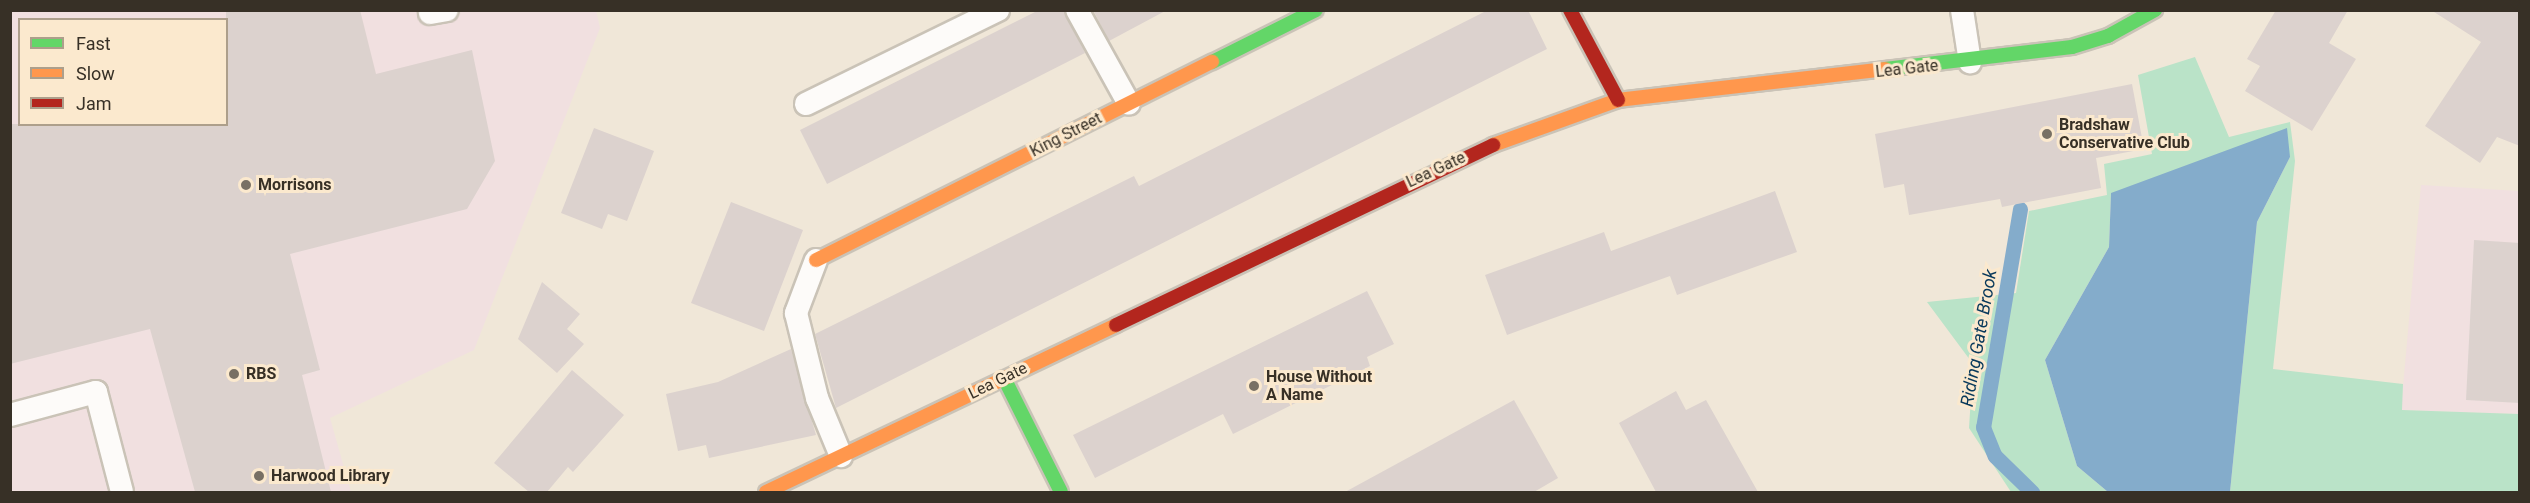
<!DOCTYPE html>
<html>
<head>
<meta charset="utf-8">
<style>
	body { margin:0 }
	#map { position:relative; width:2530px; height:503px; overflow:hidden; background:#f0e7d8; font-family:Roboto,sans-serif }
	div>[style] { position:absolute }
	.commercial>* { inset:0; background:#f1e0e0 }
	.green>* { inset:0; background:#bae3c8 }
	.water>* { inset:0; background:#84accb }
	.stream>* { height:15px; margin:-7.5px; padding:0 7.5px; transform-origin:7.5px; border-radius:7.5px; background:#84accb }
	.building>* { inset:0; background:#dcd2ce }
	.roads { filter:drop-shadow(2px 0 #cac3b7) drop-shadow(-2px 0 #cac3b7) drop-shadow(0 2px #cac3b7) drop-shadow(0 -2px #cac3b7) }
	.lane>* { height:22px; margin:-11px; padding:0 11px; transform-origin:11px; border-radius:11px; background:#fdfbf9 }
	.fast>* { height:14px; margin:-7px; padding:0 7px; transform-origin:7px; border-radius:7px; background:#63d668 }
	.slow>* { height:14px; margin:-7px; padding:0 7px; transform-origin:7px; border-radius:7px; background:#ff974d }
	.jam>* { height:14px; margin:-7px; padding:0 7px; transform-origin:7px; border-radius:7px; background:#b3261e }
	.dots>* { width:16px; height:16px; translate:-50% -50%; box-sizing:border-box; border:3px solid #fbe9ce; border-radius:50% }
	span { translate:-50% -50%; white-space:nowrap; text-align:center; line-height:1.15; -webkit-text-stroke:6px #fbe9ce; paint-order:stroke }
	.street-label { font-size:16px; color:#373026 }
	.poi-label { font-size:16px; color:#373026; font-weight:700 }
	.left { translate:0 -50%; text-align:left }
	.water-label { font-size:18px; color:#08395b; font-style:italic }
	.frame { position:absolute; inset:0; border:12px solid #373026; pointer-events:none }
	.legend { position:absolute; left:18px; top:18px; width:210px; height:108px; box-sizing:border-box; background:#fbe9ce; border:2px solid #ad9f8b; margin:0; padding:8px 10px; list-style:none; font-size:18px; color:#373026 }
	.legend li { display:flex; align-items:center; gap:12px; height:30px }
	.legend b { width:30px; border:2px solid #ad9f8b }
</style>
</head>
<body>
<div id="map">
	<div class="commercial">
		<i style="clip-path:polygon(evenodd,596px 10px,600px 28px,474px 350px,330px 418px,351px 492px,11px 492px,10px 11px,596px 10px,20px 20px,226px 20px,226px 124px,20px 124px,20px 20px)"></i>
		<i style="clip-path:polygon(2421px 185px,2519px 191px,2519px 414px,2401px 410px)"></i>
	</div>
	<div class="green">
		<i style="clip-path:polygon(2195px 57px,2229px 137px,2290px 122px,2295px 161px,2273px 369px,2403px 384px,2402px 410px,2519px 414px,2519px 492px,2230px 492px,2257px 222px,2290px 157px,2111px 194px,2109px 247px,2045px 360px,2077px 466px,2108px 492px,2011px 492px,1969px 428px,1973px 364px,1927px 302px,2016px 293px,2029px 211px,2107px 195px,2104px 164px,2152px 154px,2138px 75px)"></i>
	</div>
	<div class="water">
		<i style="clip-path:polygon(2287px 128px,2290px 157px,2257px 222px,2230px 492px,2108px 492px,2077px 466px,2045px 360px,2109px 247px,2111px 193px)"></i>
	</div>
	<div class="stream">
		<i style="left:2020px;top:209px;width:221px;rotate:99.6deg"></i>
		<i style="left:1983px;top:427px;width:31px;rotate:68deg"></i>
		<i style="left:1995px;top:456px;width:52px;rotate:44.2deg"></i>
	</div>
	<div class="building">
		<i style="clip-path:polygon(226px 10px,360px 10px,376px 74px,472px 50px,495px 161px,467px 209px,290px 254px,320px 370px,302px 375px,331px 492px,195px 492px,150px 329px,10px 364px,10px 124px,226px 124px)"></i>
		<i style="clip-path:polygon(1039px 10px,1064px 10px,1085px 53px,827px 184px,800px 130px)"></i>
		<i style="clip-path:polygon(1093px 10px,1167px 10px,1109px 41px)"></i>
		<i style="clip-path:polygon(1488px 10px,1528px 10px,1547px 49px,836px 408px,815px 334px,1134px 176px,1139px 186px)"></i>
		<i style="clip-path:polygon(2276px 10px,2348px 10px,2329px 43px,2356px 59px,2312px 131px,2245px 91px,2260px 66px,2247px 59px)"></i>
		<i style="clip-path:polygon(2431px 10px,2520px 10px,2520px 146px,2497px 137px,2480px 163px,2425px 126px,2481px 42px)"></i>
		<i style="clip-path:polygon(2132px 84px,2144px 149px,2096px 158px,2101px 188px,2002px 207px,2000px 199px,1909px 215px,1904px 184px,1884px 188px,1875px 134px)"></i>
		<i style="clip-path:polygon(594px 128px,654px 151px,627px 221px,608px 214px,602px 229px,561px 213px)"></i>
		<i style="clip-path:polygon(1775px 191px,1797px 252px,1677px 295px,1670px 276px,1507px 335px,1485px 275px,1604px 232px,1611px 251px)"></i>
		<i style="clip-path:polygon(731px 202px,803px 230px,764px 331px,691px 303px)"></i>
		<i style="clip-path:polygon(2474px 240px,2520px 243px,2520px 403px,2466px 400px)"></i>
		<i style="clip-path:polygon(542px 282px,580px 314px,567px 329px,584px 344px,557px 373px,518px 339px)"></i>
		<i style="clip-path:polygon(1367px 291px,1394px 344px,1367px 357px,1370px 366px,1233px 434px,1223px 414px,1095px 478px,1073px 435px)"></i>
		<i style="clip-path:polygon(791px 349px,816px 435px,709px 458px,706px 445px,678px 451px,666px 394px,718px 382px)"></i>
		<i style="clip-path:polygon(572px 370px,624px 415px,573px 472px,568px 467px,547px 492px,529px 492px,494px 463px)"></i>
		<i style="clip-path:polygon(1676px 391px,1686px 410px,1706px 400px,1758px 492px,1656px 492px,1619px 423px)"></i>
		<i style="clip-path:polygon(1514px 400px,1558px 478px,1534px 492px,1345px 492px)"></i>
	</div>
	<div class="roads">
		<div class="lane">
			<i style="left:1077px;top:10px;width:107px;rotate:61deg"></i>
			<i style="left:1962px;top:10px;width:53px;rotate:81.3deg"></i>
			<i style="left:430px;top:13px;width:17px;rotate:-10deg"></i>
			<i style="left:806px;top:104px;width:214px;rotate:-26.1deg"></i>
			<i style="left:816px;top:260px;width:57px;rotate:110.7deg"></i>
			<i style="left:796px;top:313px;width:88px;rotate:76.1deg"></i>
			<i style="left:817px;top:398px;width:63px;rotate:67.5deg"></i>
			<i style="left:10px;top:415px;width:89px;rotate:-15deg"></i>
			<i style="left:96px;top:392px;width:103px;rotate:75.4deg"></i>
		</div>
		<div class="fast">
			<i style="left:1212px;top:62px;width:116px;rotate:-26.6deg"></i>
			<i style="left:1885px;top:69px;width:188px;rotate:-6.7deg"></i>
			<i style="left:2072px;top:47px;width:38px;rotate:-17deg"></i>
			<i style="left:2108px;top:36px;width:54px;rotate:-29deg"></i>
			<i style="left:1004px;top:378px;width:127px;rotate:63.4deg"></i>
		</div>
		<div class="slow">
			<i style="left:1493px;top:145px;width:133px;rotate:-19.8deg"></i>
			<i style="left:1618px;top:100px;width:269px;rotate:-6.6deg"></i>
			<i style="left:816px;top:260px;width:443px;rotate:-26.6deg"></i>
			<i style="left:766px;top:492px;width:388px;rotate:-25.5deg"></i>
		</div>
		<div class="jam">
			<i style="left:1570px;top:10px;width:102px;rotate:61.9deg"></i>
			<i style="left:1116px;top:325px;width:418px;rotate:-25.5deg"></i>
		</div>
	</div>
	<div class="dots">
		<i style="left:2047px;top:134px;background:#787064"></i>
		<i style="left:246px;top:185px;background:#787064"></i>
		<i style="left:234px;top:374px;background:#787064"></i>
		<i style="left:1254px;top:386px;background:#787064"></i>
		<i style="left:259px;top:476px;background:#787064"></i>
	</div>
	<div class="street-label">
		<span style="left:1907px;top:69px;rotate:-6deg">Lea Gate</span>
		<span style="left:1066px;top:135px;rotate:-27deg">King Street</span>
		<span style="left:1436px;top:170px;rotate:-25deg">Lea Gate</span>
		<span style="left:998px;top:381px;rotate:-26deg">Lea Gate</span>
	</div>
	<div class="poi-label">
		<span class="left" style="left:2059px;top:134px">Bradshaw<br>Conservative Club</span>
		<span class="left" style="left:258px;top:185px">Morrisons</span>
		<span class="left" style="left:246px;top:374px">RBS</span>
		<span class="left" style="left:1266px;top:386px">House Without<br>A Name</span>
		<span class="left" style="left:271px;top:476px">Harwood Library</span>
	</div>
	<div class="water-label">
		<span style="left:1979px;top:338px;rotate:-80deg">Riding Gate Brook</span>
	</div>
	<div class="frame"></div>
	<ul class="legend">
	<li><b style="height:8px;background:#63d668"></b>Fast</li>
	<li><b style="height:8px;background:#ff974d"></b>Slow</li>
	<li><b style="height:8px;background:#b3261e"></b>Jam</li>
	</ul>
</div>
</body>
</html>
